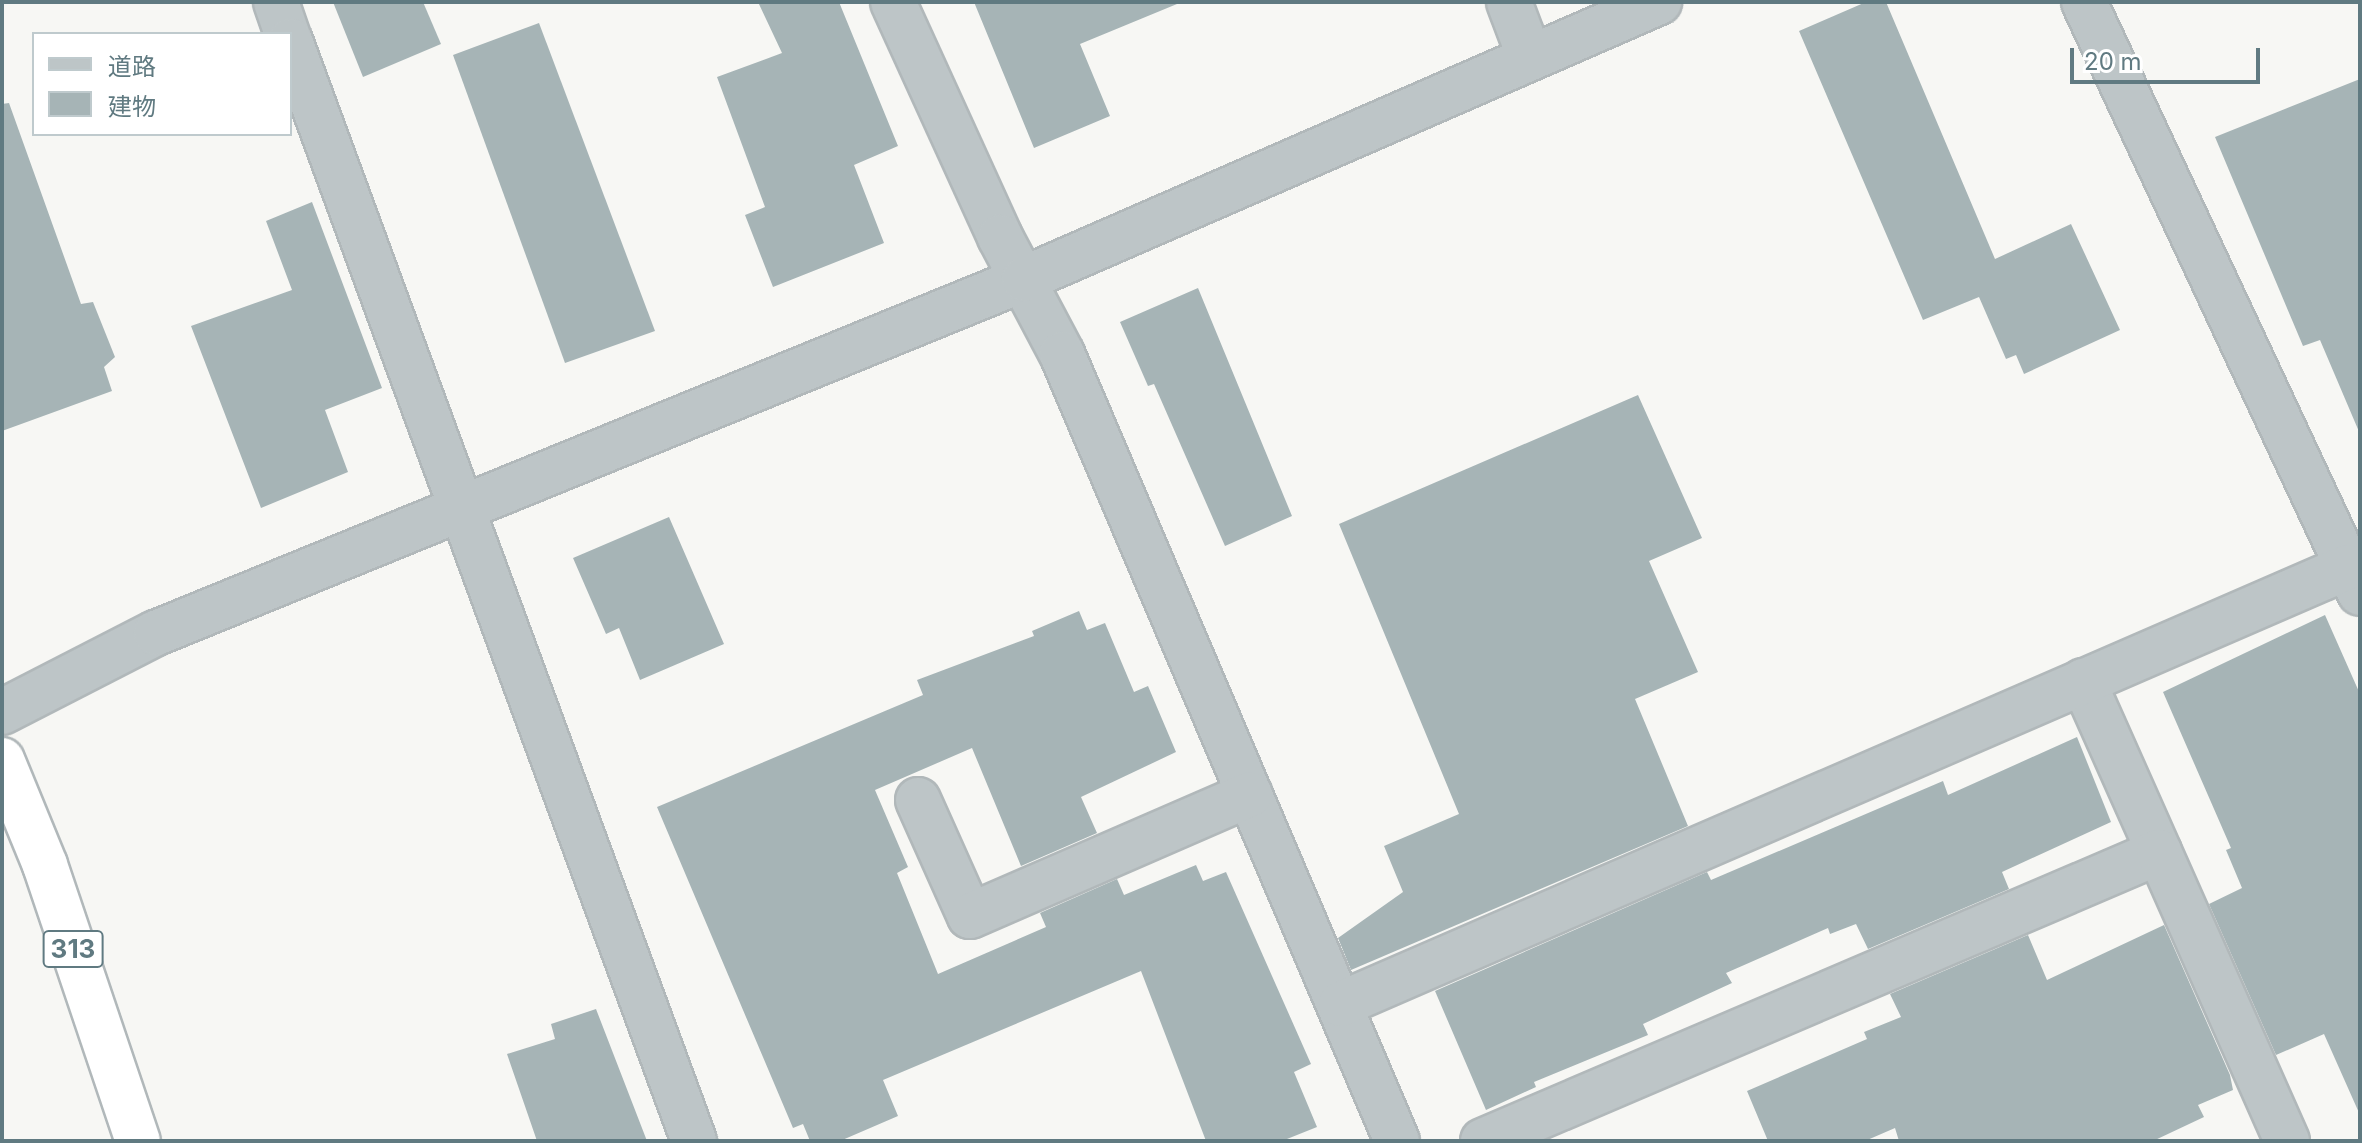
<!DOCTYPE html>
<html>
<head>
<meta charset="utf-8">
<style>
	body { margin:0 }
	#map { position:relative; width:2362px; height:1143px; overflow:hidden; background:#f7f7f4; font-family:Inter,"Noto Sans JP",sans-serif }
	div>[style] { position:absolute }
	.building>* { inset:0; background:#a6b4b6 }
	.roads { filter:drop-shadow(2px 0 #b1b8ba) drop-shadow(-2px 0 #b1b8ba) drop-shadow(0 2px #b1b8ba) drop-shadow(0 -2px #b1b8ba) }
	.minor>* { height:44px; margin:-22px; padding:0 22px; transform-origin:22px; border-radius:22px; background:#bdc5c7 }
	.highway>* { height:44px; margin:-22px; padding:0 22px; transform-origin:22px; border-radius:22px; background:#fff }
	span { translate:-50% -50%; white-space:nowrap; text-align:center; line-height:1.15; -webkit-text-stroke:8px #fff; paint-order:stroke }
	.shield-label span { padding:2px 6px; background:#fff; border:2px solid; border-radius:6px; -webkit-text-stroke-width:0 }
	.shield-label { font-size:26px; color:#607a81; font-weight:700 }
	.frame { position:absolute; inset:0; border:4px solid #607a81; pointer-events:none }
	.legend { position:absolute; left:32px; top:32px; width:260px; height:104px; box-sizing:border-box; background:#fff; border:2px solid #bfcacd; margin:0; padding:10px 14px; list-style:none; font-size:24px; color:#607a81 }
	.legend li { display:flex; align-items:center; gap:16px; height:40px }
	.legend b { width:40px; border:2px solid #bfcacd }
	.scale { position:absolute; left:2070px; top:48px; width:190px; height:36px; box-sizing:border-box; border:4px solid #607a81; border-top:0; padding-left:10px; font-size:24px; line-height:28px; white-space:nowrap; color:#607a81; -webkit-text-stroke:6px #fff; paint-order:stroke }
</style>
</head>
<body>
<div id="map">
	<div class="building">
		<i style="clip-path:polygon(333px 2px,423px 2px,441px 44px,363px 77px)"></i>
		<i style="clip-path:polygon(758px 2px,839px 2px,898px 146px,854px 165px,884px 243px,773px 287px,745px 215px,765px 207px,717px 77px,782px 53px)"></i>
		<i style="clip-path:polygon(974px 2px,1177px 2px,1177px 4px,1080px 44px,1110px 116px,1034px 148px)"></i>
		<i style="clip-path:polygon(1866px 2px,1886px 2px,1995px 259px,2071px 224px,2120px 330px,2024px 374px,2016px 355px,2006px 359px,1979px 297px,1923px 320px,1799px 31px)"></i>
		<i style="clip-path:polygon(539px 23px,655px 331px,565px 363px,453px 55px)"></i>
		<i style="clip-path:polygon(2360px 79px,2360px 434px,2320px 340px,2303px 346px,2215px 137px)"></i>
		<i style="clip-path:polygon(9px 103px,81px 304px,93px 302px,115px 357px,104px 367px,112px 391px,2px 431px,2px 104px)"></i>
		<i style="clip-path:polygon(312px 202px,382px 388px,325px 410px,348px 472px,261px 508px,191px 326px,292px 290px,266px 221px)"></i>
		<i style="clip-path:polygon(1198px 288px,1292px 516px,1225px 546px,1154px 384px,1148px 386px,1120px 322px)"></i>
		<i style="clip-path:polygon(1638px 395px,1702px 538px,1649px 561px,1698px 672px,1635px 699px,1688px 826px,1351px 970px,1338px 938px,1403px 892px,1384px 846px,1459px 814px,1339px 524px)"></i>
		<i style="clip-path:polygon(669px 517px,724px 644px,640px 680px,619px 628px,606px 634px,573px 558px)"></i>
		<i style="clip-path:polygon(1079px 611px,1087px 630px,1105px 623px,1134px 692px,1148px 686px,1176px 752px,1081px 797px,1097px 833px,1021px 866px,972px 748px,875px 790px,908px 867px,897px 873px,938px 974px,1046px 927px,1040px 913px,1117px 879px,1124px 895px,1196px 865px,1203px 881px,1226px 872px,1311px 1064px,1294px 1072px,1317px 1127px,1282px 1141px,1206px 1141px,1141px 971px,883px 1080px,898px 1116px,840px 1141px,810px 1141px,803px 1124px,793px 1128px,657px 807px,923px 695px,917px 680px,1034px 636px,1032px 631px)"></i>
		<i style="clip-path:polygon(2325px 615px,2360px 694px,2360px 1115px,2324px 1034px,2276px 1055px,2209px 904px,2242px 888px,2226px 850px,2231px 848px,2163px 692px)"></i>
		<i style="clip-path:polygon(2077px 737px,2111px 822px,2002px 872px,2009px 889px,1868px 949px,1856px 924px,1830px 934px,1828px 928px,1726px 973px,1732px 983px,1643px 1024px,1648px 1035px,1534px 1082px,1536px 1087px,1486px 1110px,1435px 991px,1707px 872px,1711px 880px,1943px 781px,1948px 795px)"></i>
		<i style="clip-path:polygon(2164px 925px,2230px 1075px,2233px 1090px,2198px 1105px,2204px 1117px,2153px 1141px,1899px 1141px,1895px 1128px,1865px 1141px,1768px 1141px,1747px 1091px,1867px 1039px,1864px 1032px,1901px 1017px,1890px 994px,2028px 935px,2047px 980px)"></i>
		<i style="clip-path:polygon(596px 1009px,647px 1141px,537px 1141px,507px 1054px,555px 1039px,551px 1024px)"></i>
	</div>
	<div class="roads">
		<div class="minor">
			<i style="left:276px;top:2px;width:34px;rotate:71deg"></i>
			<i style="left:893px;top:2px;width:258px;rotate:65.5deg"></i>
			<i style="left:1000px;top:237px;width:132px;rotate:62.1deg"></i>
			<i style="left:1062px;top:354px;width:855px;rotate:66.94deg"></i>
			<i style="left:1509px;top:2px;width:57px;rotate:69.3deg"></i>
			<i style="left:2084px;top:2px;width:652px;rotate:64.97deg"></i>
			<i style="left:290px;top:41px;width:1172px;rotate:69.83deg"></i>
			<i style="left:2083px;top:681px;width:187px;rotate:66deg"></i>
			<i style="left:2px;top:712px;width:173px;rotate:-27.2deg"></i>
			<i style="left:156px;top:633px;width:937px;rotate:-22.19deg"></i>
			<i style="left:1024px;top:279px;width:693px;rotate:-23.57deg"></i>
			<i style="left:918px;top:800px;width:127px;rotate:65.9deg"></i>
			<i style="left:970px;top:916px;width:305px;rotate:-23.5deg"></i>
			<i style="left:1341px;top:1004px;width:1098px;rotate:-23.46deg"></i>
			<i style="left:1483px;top:1141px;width:735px;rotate:-23.15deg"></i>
			<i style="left:2159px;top:852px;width:316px;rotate:66.1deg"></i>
		</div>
		<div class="highway">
			<i style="left:2px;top:760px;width:113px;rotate:67.7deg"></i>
			<i style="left:45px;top:865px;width:291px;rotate:71.4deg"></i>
		</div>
	</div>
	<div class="shield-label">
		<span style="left:73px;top:949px">313</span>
	</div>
	<div class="frame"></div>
	<ul class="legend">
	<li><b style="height:10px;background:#bdc5c7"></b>道路</li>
	<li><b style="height:22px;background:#a6b4b6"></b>建物</li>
	</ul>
	<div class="scale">20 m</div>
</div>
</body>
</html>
